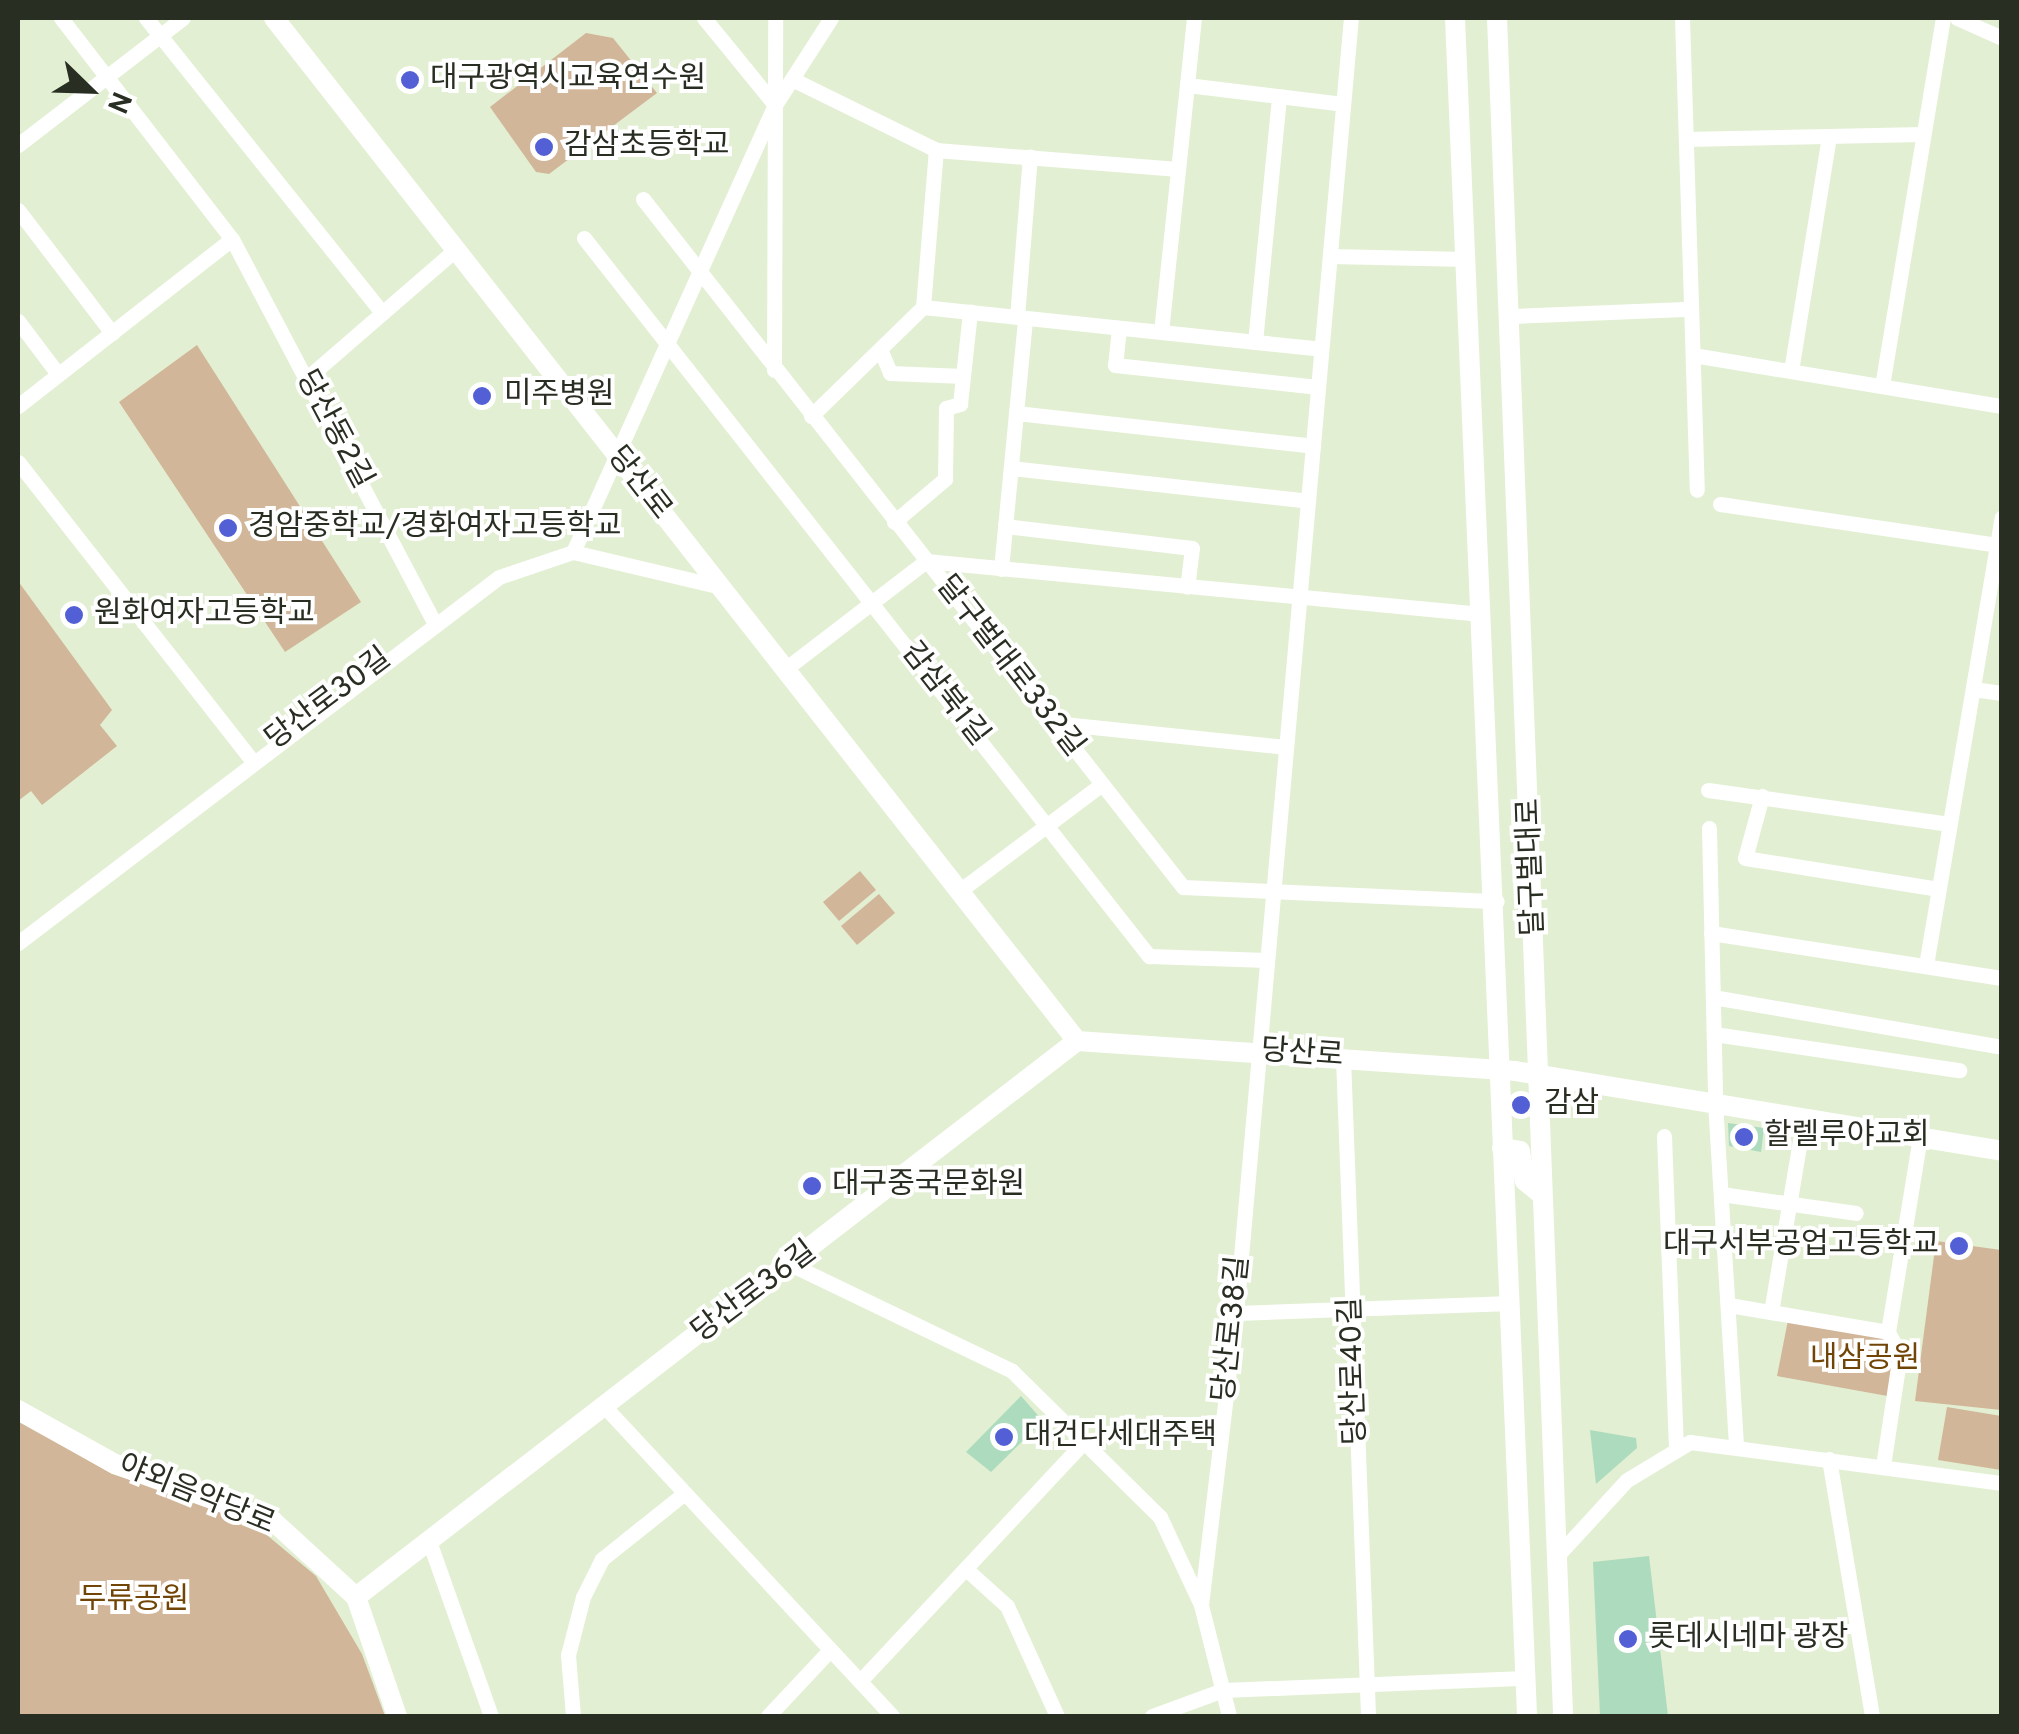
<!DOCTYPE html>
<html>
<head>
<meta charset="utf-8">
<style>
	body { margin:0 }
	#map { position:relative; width:2019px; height:1734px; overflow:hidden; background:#e2efd2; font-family:Overpass,"Noto Sans KR",sans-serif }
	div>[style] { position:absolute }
	.green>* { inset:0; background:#d2b699 }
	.building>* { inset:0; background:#addbbd }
	.minor>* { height:15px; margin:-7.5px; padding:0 7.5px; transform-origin:7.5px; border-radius:7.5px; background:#fff }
	.major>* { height:20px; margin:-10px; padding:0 10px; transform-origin:10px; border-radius:10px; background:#fff }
	.dots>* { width:28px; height:28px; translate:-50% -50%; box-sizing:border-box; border:5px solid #fff; border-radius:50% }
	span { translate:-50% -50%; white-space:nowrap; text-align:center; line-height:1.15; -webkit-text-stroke:8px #fff; paint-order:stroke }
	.poi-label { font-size:30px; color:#292e23 }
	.left { translate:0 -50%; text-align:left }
	.right { translate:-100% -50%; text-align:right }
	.street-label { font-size:30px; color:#292e23 }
	.park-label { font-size:30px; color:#714505 }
	.frame { position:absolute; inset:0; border:20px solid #292e23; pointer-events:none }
	.north { position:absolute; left:40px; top:40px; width:100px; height:100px; -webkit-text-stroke:8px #fff; paint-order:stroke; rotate:113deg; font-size:28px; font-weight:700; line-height:40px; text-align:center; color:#292e23 }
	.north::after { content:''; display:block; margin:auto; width:35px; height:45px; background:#292e23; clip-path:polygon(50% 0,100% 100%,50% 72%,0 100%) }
</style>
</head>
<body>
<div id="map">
	<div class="green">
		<i style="clip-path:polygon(586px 33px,613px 38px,657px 93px,549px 174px,536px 172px,490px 107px)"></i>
		<i style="clip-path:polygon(197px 345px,361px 602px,285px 652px,119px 402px)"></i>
		<i style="clip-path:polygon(18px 581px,112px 710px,100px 725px,117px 746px,42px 805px,31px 791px,18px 801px)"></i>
		<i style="clip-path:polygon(860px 871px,876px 890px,839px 921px,823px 902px)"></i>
		<i style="clip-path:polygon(879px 894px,895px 913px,857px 945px,841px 926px)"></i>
		<i style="clip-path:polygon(1936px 1241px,2001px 1250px,2001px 1410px,1915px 1401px)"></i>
		<i style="clip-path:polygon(1789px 1315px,1888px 1332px,1900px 1354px,1893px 1397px,1777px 1376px)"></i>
		<i style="clip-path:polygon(1947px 1407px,2001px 1416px,2001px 1470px,1938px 1460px)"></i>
		<i style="clip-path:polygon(18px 1420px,112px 1474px,199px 1500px,262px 1531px,316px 1576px,362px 1654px,385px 1716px,18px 1716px)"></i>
	</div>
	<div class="building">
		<i style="clip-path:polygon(1728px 1123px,1764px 1128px,1761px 1152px,1729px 1146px)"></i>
		<i style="clip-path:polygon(1021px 1396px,1043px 1421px,991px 1472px,966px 1452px)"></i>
		<i style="clip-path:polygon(1590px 1430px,1636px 1438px,1637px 1448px,1596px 1484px)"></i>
		<i style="clip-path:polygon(1649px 1556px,1668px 1716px,1600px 1716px,1593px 1562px)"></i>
	</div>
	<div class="minor">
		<i style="left:61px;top:18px;width:279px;rotate:52.3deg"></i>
		<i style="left:232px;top:239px;width:431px;rotate:62.2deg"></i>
		<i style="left:146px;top:18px;width:378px;rotate:51.3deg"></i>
		<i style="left:704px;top:18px;width:112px;rotate:50.8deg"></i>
		<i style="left:1682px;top:18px;width:472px;rotate:88.2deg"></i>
		<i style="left:1957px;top:18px;width:49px;rotate:24deg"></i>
		<i style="left:792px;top:79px;width:161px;rotate:26.2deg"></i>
		<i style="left:936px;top:150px;width:243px;rotate:4.5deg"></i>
		<i style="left:1187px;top:85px;width:157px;rotate:6.9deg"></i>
		<i style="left:1686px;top:139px;width:237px;rotate:-1.2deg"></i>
		<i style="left:18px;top:145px;width:208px;rotate:-37.6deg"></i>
		<i style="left:643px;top:199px;width:875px;rotate:51.87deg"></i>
		<i style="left:1183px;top:887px;width:314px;rotate:2.6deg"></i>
		<i style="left:18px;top:210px;width:155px;rotate:52.6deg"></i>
		<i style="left:584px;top:238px;width:914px;rotate:51.8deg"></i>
		<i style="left:1149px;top:956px;width:118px;rotate:1.9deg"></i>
		<i style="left:1330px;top:256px;width:137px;rotate:1.3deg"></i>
		<i style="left:923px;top:307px;width:158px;rotate:-85.3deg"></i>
		<i style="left:1513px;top:316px;width:178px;rotate:-2.3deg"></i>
		<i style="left:1017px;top:317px;width:161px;rotate:-85.4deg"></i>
		<i style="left:18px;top:321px;width:66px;rotate:53deg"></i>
		<i style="left:1119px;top:328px;width:37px;rotate:96deg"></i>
		<i style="left:1115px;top:365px;width:204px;rotate:6.2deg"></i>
		<i style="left:1161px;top:332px;width:316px;rotate:-84deg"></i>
		<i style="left:1255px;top:342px;width:247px;rotate:-84.4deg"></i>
		<i style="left:880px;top:349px;width:26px;rotate:67deg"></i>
		<i style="left:890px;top:373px;width:73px;rotate:2.4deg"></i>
		<i style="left:1693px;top:355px;width:313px;rotate:9.4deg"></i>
		<i style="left:774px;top:370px;width:352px;rotate:-89.8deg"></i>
		<i style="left:1791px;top:371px;width:238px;rotate:-80.8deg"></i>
		<i style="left:306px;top:379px;width:197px;rotate:-40.9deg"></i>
		<i style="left:1882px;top:386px;width:373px;rotate:-80.6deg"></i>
		<i style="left:18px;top:406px;width:271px;rotate:-38deg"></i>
		<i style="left:1016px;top:413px;width:299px;rotate:6.3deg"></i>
		<i style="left:811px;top:416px;width:156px;rotate:-44.2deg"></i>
		<i style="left:923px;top:307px;width:400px;rotate:6deg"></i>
		<i style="left:18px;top:462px;width:377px;rotate:51.9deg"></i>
		<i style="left:1011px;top:468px;width:299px;rotate:6.3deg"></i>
		<i style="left:1720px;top:504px;width:280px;rotate:8.4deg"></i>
		<i style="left:894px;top:522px;width:67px;rotate:-40.1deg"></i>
		<i style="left:945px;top:479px;width:71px;rotate:-89.2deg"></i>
		<i style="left:946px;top:408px;width:15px;rotate:-16deg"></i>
		<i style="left:960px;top:404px;width:93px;rotate:-83.8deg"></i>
		<i style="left:1005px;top:526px;width:188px;rotate:6.7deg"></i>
		<i style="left:1192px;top:548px;width:39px;rotate:97deg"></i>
		<i style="left:573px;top:552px;width:491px;rotate:-65.7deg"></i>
		<i style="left:775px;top:105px;width:103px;rotate:-57.2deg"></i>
		<i style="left:1001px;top:569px;width:252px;rotate:-84.5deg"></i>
		<i style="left:784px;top:670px;width:179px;rotate:-37.5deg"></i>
		<i style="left:926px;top:561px;width:558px;rotate:5.45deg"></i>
		<i style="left:1973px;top:689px;width:29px;rotate:8deg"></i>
		<i style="left:1054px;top:723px;width:233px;rotate:5.9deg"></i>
		<i style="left:1708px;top:790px;width:244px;rotate:8deg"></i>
		<i style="left:1762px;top:796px;width:64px;rotate:105.3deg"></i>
		<i style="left:1745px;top:858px;width:196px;rotate:9.1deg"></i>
		<i style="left:1709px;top:828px;width:274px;rotate:88.7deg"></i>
		<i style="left:1715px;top:1102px;width:345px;rotate:86.5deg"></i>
		<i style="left:958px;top:892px;width:180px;rotate:-36.9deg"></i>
		<i style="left:1711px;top:933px;width:294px;rotate:8.8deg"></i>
		<i style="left:18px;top:943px;width:604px;rotate:-37.27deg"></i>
		<i style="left:499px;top:577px;width:78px;rotate:-18.7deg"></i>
		<i style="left:573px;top:552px;width:148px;rotate:13.3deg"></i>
		<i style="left:1926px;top:965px;width:454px;rotate:-80.4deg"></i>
		<i style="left:1713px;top:997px;width:293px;rotate:9.8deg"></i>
		<i style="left:1714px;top:1034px;width:248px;rotate:8.4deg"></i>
		<i style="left:1343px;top:1058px;width:658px;rotate:87.82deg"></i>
		<i style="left:1664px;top:1136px;width:313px;rotate:87.8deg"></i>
		<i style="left:1721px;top:1194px;width:136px;rotate:8deg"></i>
		<i style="left:792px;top:1265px;width:244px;rotate:25.7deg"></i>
		<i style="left:1012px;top:1371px;width:208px;rotate:44.6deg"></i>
		<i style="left:1160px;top:1517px;width:97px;rotate:65deg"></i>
		<i style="left:1201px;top:1605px;width:114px;rotate:75.8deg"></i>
		<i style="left:1729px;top:1305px;width:161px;rotate:9.6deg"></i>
		<i style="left:1771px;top:1312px;width:198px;rotate:-80.4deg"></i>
		<i style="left:1236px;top:1313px;width:268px;rotate:-2.1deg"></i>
		<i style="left:605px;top:1407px;width:422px;rotate:47.1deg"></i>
		<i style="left:1829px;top:1459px;width:261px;rotate:80.5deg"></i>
		<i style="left:1883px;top:1466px;width:113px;rotate:-81.4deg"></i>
		<i style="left:1900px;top:1354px;width:25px;rotate:-119deg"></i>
		<i style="left:1888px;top:1332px;width:198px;rotate:-80.7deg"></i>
		<i style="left:429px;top:1541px;width:186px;rotate:70.5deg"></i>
		<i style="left:1557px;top:1556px;width:103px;rotate:-47.4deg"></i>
		<i style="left:1627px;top:1480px;width:74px;rotate:-31.1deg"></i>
		<i style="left:1690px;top:1442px;width:315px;rotate:7.5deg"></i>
		<i style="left:966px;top:1569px;width:55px;rotate:42.1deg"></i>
		<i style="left:1007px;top:1606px;width:121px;rotate:65.6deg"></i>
		<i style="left:1201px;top:1605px;width:294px;rotate:-83.2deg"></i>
		<i style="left:1236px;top:1313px;width:1300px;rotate:-84.93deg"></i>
		<i style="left:861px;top:1680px;width:326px;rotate:-46.9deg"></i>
		<i style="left:573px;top:1716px;width:61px;rotate:-94.7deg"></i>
		<i style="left:568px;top:1655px;width:60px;rotate:-75.5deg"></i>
		<i style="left:583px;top:1597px;width:42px;rotate:-63.4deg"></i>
		<i style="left:602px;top:1559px;width:101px;rotate:-38.6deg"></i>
		<i style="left:768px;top:1716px;width:91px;rotate:-46.8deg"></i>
		<i style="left:1152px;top:1716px;width:76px;rotate:-20.1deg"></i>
		<i style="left:1223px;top:1690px;width:302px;rotate:-2.3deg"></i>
	</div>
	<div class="major">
		<i style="left:274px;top:18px;width:1301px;rotate:51.87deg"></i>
		<i style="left:1077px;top:1041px;width:439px;rotate:3.9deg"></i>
		<i style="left:1515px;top:1071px;width:494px;rotate:9.3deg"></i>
		<i style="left:1455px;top:18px;width:1700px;rotate:87.57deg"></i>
		<i style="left:1497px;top:18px;width:1699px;rotate:87.77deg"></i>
		<i style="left:1502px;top:1148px;width:18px;rotate:9deg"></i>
		<i style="left:1520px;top:1151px;width:30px;rotate:81deg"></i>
		<i style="left:1525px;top:1181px;width:19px;rotate:39deg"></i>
		<i style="left:18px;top:1410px;width:111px;rotate:29.1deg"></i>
		<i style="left:115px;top:1464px;width:168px;rotate:19.8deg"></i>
		<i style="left:273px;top:1521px;width:113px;rotate:42.5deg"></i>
		<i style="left:356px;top:1597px;width:126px;rotate:71deg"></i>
		<i style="left:356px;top:1597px;width:910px;rotate:-37.64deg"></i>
	</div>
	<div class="dots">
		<i style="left:410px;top:80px;background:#525fd5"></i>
		<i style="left:544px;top:147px;background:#525fd5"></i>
		<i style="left:482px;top:396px;background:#525fd5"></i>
		<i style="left:228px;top:528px;background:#525fd5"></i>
		<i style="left:74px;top:615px;background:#525fd5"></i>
		<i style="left:1521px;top:1105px;background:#525fd5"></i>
		<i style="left:1744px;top:1137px;background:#525fd5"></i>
		<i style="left:812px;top:1186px;background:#525fd5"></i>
		<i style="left:1959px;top:1246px;background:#525fd5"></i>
		<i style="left:1004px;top:1437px;background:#525fd5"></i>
		<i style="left:1628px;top:1639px;background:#525fd5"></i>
	</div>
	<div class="poi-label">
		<span class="left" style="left:430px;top:80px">대구광역시교육연수원</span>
		<span class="left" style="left:564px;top:147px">감삼초등학교</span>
		<span class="left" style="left:504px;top:396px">미주병원</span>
		<span class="left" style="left:248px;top:528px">경암중학교/경화여자고등학교</span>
		<span class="left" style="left:94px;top:615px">원화여자고등학교</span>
		<span class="left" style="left:1544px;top:1105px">감삼</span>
		<span class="left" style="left:1764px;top:1137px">할렐루야교회</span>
		<span class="left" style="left:832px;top:1186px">대구중국문화원</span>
		<span class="right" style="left:1939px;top:1246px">대구서부공업고등학교</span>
		<span class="left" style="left:1024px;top:1437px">대건다세대주택</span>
		<span class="left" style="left:1648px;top:1639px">롯데시네마 광장</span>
	</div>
	<div class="street-label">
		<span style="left:333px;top:430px;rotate:62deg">당산동2길</span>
		<span style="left:638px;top:484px;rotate:52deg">당산로</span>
		<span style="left:1009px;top:667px;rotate:52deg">달구벌대로332길</span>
		<span style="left:944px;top:695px;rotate:52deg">감삼북1길</span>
		<span style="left:329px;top:700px;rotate:-37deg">당산로30길</span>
		<span style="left:1533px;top:867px;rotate:-92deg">달구벌대로</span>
		<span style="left:1302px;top:1055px;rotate:4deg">당산로</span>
		<span style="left:755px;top:1293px;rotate:-37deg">당산로36길</span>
		<span style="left:1233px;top:1329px;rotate:-84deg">당산로38길</span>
		<span style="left:1355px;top:1371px;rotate:-92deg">당산로40길</span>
		<span style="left:196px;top:1496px;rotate:22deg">야외음악당로</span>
	</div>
	<div class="park-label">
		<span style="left:1865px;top:1360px">내삼공원</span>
		<span style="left:134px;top:1601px">두류공원</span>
	</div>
	<div class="frame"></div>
	<div class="north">N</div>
</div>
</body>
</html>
